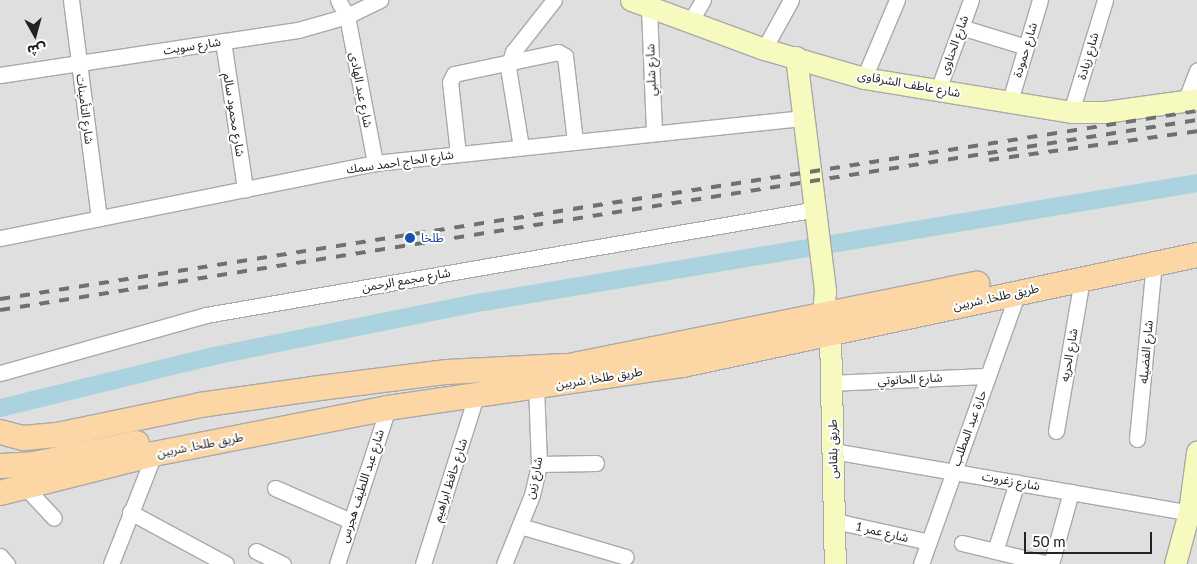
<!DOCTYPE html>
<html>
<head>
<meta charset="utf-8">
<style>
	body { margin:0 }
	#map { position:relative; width:1197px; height:564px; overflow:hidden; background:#f2efe9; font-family:Lato,"Noto Sans Arabic",sans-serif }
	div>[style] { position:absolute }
	.residential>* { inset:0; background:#e0dfdf }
	.canal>* { height:18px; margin:-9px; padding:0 9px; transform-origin:9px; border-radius:9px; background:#aad3df }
	.roads { filter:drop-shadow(1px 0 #a9a9a9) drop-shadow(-1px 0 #a9a9a9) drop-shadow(0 1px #a9a9a9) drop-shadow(0 -1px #a9a9a9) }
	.street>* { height:15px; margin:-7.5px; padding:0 7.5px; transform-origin:7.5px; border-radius:7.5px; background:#fff }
	.secondary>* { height:21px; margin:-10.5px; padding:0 10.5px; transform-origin:10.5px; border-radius:10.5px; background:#f7fabf }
	.primary>* { height:24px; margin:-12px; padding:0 12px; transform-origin:12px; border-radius:12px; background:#fcd6a4 }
	.rail>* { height:4px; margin-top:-2px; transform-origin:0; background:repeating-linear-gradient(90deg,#707070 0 10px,transparent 0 20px) }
	.dots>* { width:14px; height:14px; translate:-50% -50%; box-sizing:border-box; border:2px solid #fff; border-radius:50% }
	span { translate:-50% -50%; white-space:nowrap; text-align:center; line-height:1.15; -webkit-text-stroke:4px #fff; paint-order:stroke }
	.street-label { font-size:12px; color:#222 }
	.transit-label { font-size:12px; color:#164399 }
	.left { translate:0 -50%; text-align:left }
	.north { position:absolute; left:10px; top:10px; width:50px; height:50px; -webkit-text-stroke:4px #fff; paint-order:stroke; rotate:173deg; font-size:14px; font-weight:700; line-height:20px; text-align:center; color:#222 }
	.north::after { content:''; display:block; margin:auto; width:18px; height:22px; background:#222; clip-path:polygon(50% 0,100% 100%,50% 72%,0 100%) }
	.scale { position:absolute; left:1024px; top:532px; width:128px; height:22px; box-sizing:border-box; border:2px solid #222; border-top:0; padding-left:6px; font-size:15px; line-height:18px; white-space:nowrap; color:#222; -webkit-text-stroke:4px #fff; paint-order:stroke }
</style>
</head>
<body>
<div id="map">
	<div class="residential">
		<i style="clip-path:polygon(0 0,1197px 0,1197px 564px,0 564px)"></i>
	</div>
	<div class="canal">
		<i style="left:0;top:408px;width:220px;rotate:-13.7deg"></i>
		<i style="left:214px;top:356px;width:274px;rotate:-11.4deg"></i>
		<i style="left:483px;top:302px;width:724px;rotate:-9.46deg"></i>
	</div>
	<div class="roads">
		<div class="street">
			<i style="left:71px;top:0;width:220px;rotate:82.7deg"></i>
			<i style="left:338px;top:0;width:18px;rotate:61deg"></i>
			<i style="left:347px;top:16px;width:150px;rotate:79.2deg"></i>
			<i style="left:649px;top:8px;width:125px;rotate:87.7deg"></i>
			<i style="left:689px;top:24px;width:28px;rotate:-60deg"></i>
			<i style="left:961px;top:27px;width:68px;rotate:17.1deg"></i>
			<i style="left:223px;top:41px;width:150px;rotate:81.5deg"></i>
			<i style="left:764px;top:49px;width:56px;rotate:-61.1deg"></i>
			<i style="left:0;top:75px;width:301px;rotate:-8.6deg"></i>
			<i style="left:298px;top:30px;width:51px;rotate:-15.9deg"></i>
			<i style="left:347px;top:16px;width:37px;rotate:-26deg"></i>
			<i style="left:864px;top:78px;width:85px;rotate:-67.1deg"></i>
			<i style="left:938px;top:90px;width:96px;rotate:-69.9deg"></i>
			<i style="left:1010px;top:101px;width:105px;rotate:-73.5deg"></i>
			<i style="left:1185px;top:102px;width:34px;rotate:-69deg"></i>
			<i style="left:1071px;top:112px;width:117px;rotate:-73.1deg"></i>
			<i style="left:521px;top:147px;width:80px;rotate:-99.3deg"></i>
			<i style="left:508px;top:68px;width:17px;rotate:-73deg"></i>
			<i style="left:513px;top:52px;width:66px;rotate:-51.7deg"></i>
			<i style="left:458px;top:154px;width:72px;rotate:-96.3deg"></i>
			<i style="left:450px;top:82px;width:9px;rotate:-63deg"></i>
			<i style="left:454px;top:74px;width:106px;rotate:-11.9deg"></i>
			<i style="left:558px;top:52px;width:8px;rotate:30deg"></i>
			<i style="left:565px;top:56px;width:86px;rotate:83.3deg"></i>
			<i style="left:0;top:238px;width:382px;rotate:-11.3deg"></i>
			<i style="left:375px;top:163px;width:431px;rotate:-6deg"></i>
			<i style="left:0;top:373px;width:214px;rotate:-15.7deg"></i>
			<i style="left:206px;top:315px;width:620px;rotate:-9.84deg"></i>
			<i style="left:831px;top:383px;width:157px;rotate:-2.6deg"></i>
			<i style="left:1056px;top:431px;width:154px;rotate:-80.3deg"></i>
			<i style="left:1137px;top:439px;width:176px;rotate:-84.5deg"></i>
			<i style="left:833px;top:451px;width:369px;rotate:9.8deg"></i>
			<i style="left:539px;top:464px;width:57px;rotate:-1deg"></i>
			<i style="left:25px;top:487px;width:42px;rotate:46.9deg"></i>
			<i style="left:275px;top:488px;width:83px;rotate:23.5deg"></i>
			<i style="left:130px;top:512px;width:109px;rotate:28.4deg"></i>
			<i style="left:835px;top:521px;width:96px;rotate:12.6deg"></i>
			<i style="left:520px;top:526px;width:110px;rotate:16.3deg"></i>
			<i style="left:962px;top:543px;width:89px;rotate:13.7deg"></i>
			<i style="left:256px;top:551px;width:30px;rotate:26deg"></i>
			<i style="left:995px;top:551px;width:72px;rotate:-72.3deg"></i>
			<i style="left:0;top:556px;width:11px;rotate:49deg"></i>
			<i style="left:111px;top:564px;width:118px;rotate:-68.6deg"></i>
			<i style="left:337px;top:564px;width:164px;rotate:-71.9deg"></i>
			<i style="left:423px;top:564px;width:176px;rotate:-72.5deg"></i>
			<i style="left:504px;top:564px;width:74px;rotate:-67.9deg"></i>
			<i style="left:532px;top:495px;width:32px;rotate:-77deg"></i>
			<i style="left:539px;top:464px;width:77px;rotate:-92.2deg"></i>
			<i style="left:921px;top:564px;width:289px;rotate:-70.4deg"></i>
			<i style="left:1051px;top:564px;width:75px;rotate:-74.5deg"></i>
		</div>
		<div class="secondary">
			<i style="left:631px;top:0;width:142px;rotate:20.2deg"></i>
			<i style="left:764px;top:49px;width:104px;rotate:16.2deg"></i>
			<i style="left:864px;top:78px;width:210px;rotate:9.3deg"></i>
			<i style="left:1071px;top:112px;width:34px"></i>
			<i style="left:1105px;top:112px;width:93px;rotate:-8deg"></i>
			<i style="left:796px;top:57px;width:236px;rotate:82.9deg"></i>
			<i style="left:825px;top:291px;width:24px;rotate:95deg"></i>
			<i style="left:830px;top:333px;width:231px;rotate:88.8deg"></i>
			<i style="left:1175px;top:564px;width:54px;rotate:-74.9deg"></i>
			<i style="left:1189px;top:512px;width:61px;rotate:-82.4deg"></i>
		</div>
		<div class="primary">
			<i style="left:549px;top:370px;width:437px;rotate:-11.4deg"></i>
			<i style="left:0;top:432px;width:24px;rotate:15deg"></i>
			<i style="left:23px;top:438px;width:34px;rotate:-5deg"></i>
			<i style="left:57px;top:435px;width:146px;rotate:-11.8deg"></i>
			<i style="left:200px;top:405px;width:113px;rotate:-8.1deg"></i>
			<i style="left:312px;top:389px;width:136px;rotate:-7.2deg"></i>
			<i style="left:447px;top:372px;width:117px;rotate:-2.9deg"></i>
			<i style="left:0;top:466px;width:34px;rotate:-3deg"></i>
			<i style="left:34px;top:464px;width:105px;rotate:-11.5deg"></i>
			<i style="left:0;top:493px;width:159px;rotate:-14.2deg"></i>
			<i style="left:154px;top:454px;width:238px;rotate:-11.1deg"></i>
			<i style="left:388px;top:408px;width:298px;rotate:-8.3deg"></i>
			<i style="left:683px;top:365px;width:526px;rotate:-12.08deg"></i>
		</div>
	</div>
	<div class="rail">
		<i style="left:989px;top:160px;width:210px;rotate:-7.9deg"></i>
		<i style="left:0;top:299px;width:1212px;rotate:-8.93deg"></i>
		<i style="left:0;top:310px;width:1212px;rotate:-9.02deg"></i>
	</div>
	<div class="dots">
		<i style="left:410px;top:238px;background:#1a4fb4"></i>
	</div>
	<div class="street-label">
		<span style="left:954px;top:45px;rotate:-70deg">شارع الحناوى</span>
		<span style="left:192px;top:46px;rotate:-9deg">شارع سويت</span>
		<span style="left:1025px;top:50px;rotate:-73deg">شارع حمودة</span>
		<span style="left:1088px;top:56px;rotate:-74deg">شارع زيادة</span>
		<span style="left:651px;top:70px;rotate:-92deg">شارع شلبي</span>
		<span style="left:909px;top:84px;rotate:10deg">شارع عاطف الشرقاوى</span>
		<span style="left:361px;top:90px;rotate:79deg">شارع عبد الهادى</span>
		<span style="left:85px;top:109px;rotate:83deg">شارع التأمينات</span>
		<span style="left:234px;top:115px;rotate:81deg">شارع محمود سالم</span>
		<span style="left:400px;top:162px;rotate:-8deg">شارع الحاج احمد سمك</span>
		<span style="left:406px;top:280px;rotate:-10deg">شارع مجمع الرحمن</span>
		<span style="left:996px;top:297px;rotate:-12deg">طريق طلخا, شربين</span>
		<span style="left:1146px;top:352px;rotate:-85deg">شارع الفضيله</span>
		<span style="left:1069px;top:355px;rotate:-80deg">شارع الحريه</span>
		<span style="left:599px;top:378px;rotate:-9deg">طريق طلخا, شربين</span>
		<span style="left:910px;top:379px;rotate:-3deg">شارع الحانوتي</span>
		<span style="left:969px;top:428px;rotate:-70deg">حارة عبد المطلب</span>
		<span style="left:200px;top:445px;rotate:-11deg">طريق طلخا, شربين</span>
		<span style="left:833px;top:449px;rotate:-91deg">طريق بلقاس</span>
		<span style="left:534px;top:478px;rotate:-78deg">شارع زين</span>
		<span style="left:450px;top:480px;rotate:-72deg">شارع حافظ ابراهيم</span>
		<span style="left:1011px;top:481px;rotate:10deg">شارع زغروت</span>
		<span style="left:362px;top:486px;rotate:-72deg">شارع عبد اللطيف هجرس</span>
		<span style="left:882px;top:532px;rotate:13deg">شارع عمر 1</span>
	</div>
	<div class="transit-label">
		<span class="left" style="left:421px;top:238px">طلخا</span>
	</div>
	<div class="north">ش</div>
	<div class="scale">50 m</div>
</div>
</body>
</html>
